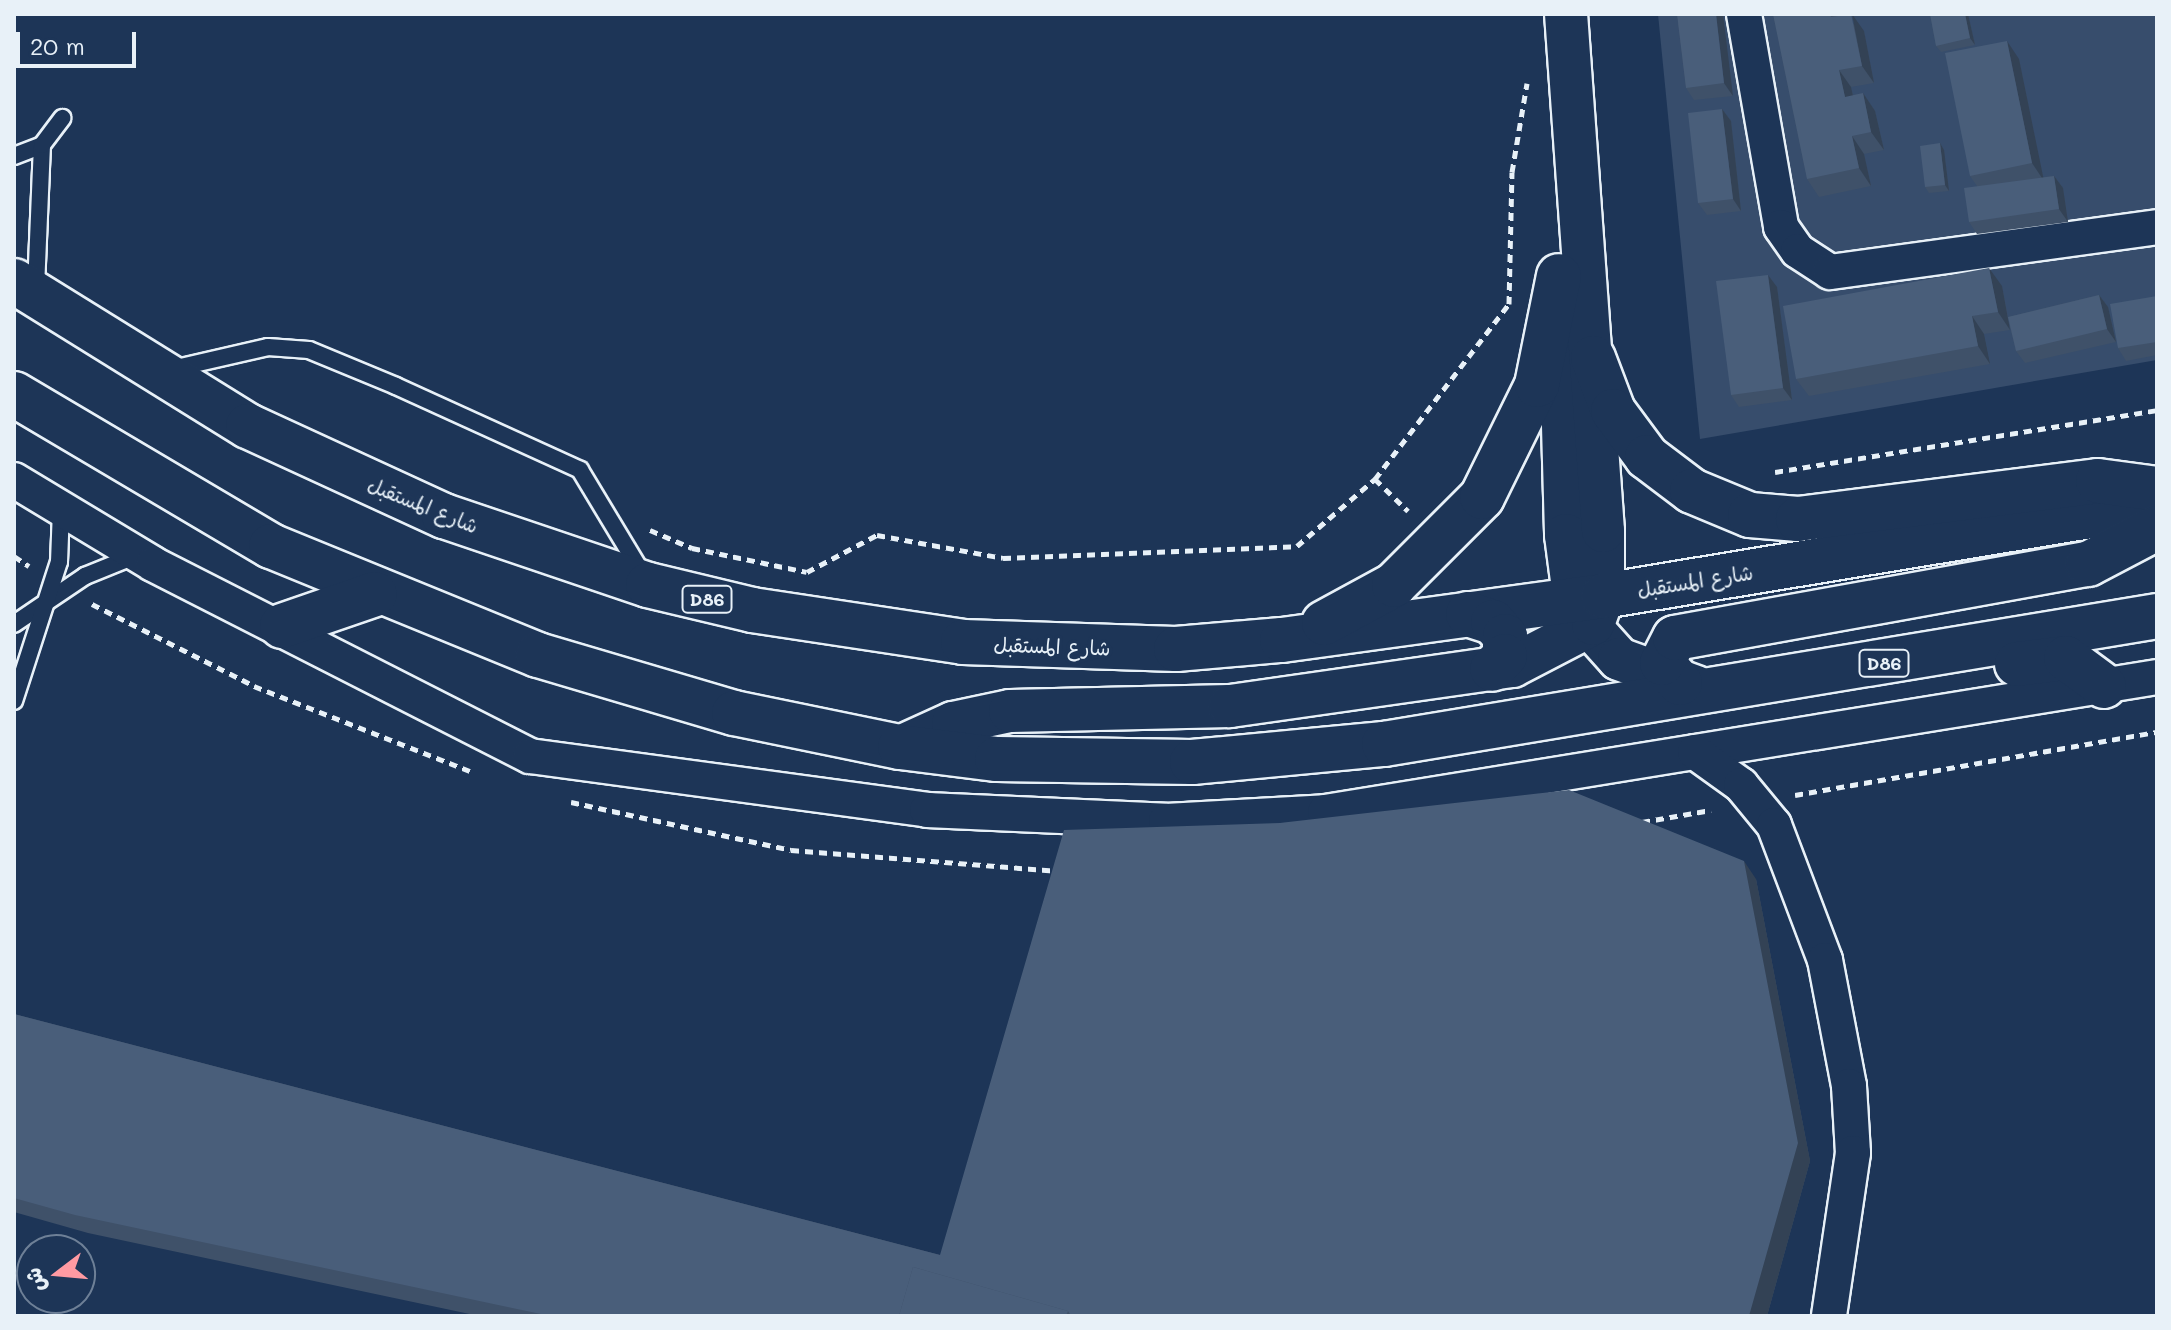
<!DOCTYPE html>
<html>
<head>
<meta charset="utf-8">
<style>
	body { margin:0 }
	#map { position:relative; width:2171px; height:1330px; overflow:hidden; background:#1d3557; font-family:Mali,"Playpen Sans Arabic",sans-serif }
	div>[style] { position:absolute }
	.green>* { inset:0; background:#374d6c }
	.path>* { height:5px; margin-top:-2.5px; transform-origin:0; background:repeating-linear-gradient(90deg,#e8f1f8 0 8px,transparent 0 14px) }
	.roads { filter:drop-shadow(2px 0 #e8f1f8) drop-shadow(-2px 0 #e8f1f8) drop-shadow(0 2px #e8f1f8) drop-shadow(0 -2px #e8f1f8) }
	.service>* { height:16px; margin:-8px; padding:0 8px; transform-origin:8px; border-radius:8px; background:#1d3557 }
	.minor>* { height:34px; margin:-17px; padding:0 17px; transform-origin:17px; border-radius:17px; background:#1d3557 }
	.tertiary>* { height:42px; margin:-21px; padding:0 21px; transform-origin:21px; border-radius:21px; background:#1d3557 }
	.primary>* { height:44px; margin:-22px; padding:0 22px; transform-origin:22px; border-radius:22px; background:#1d3557 }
	.wall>* { inset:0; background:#3f5169 }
	.shaded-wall>* { inset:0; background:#334255 }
	.building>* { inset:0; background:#495e7a }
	span { translate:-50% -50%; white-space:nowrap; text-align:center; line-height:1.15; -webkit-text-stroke:7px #1d3557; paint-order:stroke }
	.shield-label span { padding:2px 6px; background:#1d3557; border:2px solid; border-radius:6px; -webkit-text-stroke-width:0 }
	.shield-label { font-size:18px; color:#e8f1f8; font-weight:700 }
	.street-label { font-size:20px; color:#e8f1f8 }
	.frame { position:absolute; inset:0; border:16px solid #e8f1f8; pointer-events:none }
	.north { position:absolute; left:16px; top:1234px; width:80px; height:80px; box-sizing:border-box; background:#1d3557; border:2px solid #6e8097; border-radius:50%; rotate:254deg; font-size:22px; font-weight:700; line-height:32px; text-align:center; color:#e8f1f8 }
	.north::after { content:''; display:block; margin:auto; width:28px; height:36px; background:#ff9aa2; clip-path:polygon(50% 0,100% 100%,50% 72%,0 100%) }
	.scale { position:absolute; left:16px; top:32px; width:120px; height:36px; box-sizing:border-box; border:4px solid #e8f1f8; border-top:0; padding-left:10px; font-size:24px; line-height:28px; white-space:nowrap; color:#e8f1f8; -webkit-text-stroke:6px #1d3557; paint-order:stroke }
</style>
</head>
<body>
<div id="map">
	<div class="green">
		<i style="clip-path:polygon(1658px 14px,2157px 14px,2157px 360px,1700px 439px)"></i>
	</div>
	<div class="path">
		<i style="left:1775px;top:472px;width:387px;rotate:-9.2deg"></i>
		<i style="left:1375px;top:479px;width:220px;rotate:-52.6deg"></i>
		<i style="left:1509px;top:304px;width:132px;rotate:-88.7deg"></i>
		<i style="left:1512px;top:172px;width:90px;rotate:-80.4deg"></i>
		<i style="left:650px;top:530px;width:46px;rotate:23.2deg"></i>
		<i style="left:692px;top:548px;width:117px;rotate:11.8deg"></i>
		<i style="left:807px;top:572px;width:79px;rotate:-27.9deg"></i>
		<i style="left:877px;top:535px;width:128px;rotate:10.3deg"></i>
		<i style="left:1003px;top:558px;width:294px;rotate:-2.3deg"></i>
		<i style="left:1297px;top:546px;width:103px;rotate:-40.7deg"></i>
		<i style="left:1375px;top:479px;width:46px;rotate:44.1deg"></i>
		<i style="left:14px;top:556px;width:18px;rotate:34deg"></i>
		<i style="left:92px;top:604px;width:182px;rotate:26.8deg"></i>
		<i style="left:254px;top:686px;width:232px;rotate:21.5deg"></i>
		<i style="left:1795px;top:795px;width:367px;rotate:-9.9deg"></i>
		<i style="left:571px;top:802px;width:225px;rotate:12.3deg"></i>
		<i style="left:791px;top:850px;width:269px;rotate:4.5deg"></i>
		<i style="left:1642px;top:822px;width:70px;rotate:-9.9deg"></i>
	</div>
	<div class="roads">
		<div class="service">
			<i style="left:14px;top:156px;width:30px;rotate:-21deg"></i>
			<i style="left:36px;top:288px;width:143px;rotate:-87.6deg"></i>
			<i style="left:42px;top:145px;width:34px;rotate:-53deg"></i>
			<i style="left:172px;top:369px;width:98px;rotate:-12.9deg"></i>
			<i style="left:268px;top:347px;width:41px;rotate:4.2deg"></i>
			<i style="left:309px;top:350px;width:94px;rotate:22.5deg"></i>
			<i style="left:396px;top:386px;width:202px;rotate:24.5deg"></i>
			<i style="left:580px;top:470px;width:124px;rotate:58.9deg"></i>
			<i style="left:14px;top:624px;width:86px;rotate:-34.1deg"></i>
			<i style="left:85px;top:576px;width:56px;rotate:-22deg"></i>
			<i style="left:14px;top:701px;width:146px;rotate:-72.1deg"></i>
			<i style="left:59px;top:562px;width:52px;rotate:-87.8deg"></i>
		</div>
		<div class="minor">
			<i style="left:1744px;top:14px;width:216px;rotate:80.1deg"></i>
			<i style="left:1781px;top:227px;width:29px;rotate:55deg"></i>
			<i style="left:1798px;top:251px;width:38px;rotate:33deg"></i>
			<i style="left:1830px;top:272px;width:330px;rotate:-7.8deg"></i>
			<i style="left:14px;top:480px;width:162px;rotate:31.1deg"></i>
			<i style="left:153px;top:564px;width:423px;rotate:27deg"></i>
			<i style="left:530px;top:756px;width:401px;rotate:7.7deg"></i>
			<i style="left:927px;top:810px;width:239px;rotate:2.6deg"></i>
			<i style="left:1166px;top:821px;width:159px;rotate:-3.2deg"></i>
			<i style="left:1325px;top:812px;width:843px;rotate:-9.22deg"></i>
			<i style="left:1695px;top:752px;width:57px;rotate:35.7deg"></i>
			<i style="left:1741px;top:785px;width:52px;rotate:50.5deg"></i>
			<i style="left:1774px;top:825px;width:144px;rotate:69.3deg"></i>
			<i style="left:1825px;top:960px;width:128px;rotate:79.2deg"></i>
			<i style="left:1849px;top:1086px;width:67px;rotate:86.6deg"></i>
			<i style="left:1853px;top:1153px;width:165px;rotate:98.4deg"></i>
		</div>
		<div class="tertiary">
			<i style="left:1560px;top:318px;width:217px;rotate:88.4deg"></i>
			<i style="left:1566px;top:535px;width:77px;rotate:82.5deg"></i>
			<i style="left:1576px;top:611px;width:64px;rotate:48.1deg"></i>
			<i style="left:1619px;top:659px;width:82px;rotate:20deg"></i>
			<i style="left:900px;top:747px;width:58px;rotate:-24.4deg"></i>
			<i style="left:953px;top:723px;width:58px;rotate:-11.9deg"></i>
			<i style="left:1010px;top:711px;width:220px;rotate:-1.3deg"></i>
			<i style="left:1230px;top:706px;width:285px;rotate:-8.1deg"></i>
			<i style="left:1512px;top:666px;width:91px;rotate:-27.4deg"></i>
			<i style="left:1593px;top:624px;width:30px;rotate:-70deg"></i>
			<i style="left:1603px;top:596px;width:65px;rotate:-90deg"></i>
			<i style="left:1603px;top:531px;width:518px;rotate:-94.09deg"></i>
		</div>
		<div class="primary">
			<i style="left:14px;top:281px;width:275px;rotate:31.8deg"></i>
			<i style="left:248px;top:426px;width:216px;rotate:24.7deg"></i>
			<i style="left:444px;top:516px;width:215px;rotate:18.7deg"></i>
			<i style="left:648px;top:585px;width:107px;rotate:13.5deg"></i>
			<i style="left:752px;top:610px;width:213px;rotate:8.6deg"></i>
			<i style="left:963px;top:642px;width:213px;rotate:1.9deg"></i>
			<i style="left:1176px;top:649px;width:106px;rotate:-4.9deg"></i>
			<i style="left:1282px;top:640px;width:324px;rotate:-7.8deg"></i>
			<i style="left:1603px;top:596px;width:561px;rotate:-9.33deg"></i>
			<i style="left:1593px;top:358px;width:57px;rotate:69.3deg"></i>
			<i style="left:1613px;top:411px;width:57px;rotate:53.5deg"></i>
			<i style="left:1647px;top:457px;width:56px;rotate:37.1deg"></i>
			<i style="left:1692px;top:491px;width:63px;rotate:22.5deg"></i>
			<i style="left:1750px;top:515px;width:48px;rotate:4.8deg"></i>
			<i style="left:1798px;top:519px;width:302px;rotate:-7.2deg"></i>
			<i style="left:2098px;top:481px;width:60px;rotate:7.7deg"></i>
			<i style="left:14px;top:394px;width:299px;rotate:30.6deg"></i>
			<i style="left:271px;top:546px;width:288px;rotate:22.2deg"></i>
			<i style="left:538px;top:655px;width:204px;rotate:16.5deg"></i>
			<i style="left:734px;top:713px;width:169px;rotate:11.6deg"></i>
			<i style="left:900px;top:747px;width:98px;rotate:7.1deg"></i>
			<i style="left:997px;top:759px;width:195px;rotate:0.9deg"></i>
			<i style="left:1192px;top:762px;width:193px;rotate:-5.4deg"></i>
			<i style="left:1384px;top:744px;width:784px;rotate:-9.4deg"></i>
			<i style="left:1468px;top:614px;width:26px;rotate:18deg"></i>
			<i style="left:1493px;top:622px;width:18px;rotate:49deg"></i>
			<i style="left:1505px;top:636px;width:20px;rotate:90deg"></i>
			<i style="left:1505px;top:656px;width:18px;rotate:135deg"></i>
			<i style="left:1324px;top:623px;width:80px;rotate:-28.5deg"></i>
			<i style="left:1394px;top:585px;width:124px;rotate:-45deg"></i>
			<i style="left:1482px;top:497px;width:125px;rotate:-63.8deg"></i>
			<i style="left:1537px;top:385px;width:111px;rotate:-78.6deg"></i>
			<i style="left:282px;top:626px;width:98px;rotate:-19deg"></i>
			<i style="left:2017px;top:664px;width:49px;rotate:-7deg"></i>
			<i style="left:2066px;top:658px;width:47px;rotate:36.4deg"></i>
			<i style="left:1680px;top:683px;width:27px;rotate:-132deg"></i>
			<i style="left:1662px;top:663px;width:28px;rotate:-63deg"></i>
			<i style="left:1675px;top:638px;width:420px;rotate:-10.2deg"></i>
			<i style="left:2088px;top:564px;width:78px;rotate:-27.6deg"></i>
		</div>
	</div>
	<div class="wall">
		<i style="clip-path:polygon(1677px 14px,1733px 96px,1694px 100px,1686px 88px)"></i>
		<i style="clip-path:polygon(1773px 14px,1839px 14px,1864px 31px,1874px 83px,1851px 87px,1853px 95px,1863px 93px,1875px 111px,1884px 150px,1864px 154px,1871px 186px,1819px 197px,1807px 179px)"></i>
		<i style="clip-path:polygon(1930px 14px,1968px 14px,1975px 45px,1941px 52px,1936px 46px)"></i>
		<i style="clip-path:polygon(2019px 59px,2043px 177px,2054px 176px,2063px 188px,2068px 222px,1977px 234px,1969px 222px,1977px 186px,1970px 176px)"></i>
		<i style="clip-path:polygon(1722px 109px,1731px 121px,1741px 211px,1707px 215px,1698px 203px)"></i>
		<i style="clip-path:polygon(1940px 143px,1944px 150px,1949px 191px,1929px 193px,1925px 187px)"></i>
		<i style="clip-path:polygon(2002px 286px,2008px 317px,2099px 295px,2108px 307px,2116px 342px,2025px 363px,2016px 351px,2008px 318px,2010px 330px,1984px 334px,1990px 364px,1809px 396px,1796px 379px)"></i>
		<i style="clip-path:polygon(1777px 287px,1792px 400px,1739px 407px,1731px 395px)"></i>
		<i style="clip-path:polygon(2157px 296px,2157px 355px,2126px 361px,2118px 348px)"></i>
		<i style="clip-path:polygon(1756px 879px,1810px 1161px,1767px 1316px,479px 1316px,88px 1233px,14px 1212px,14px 1014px,940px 1255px)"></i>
	</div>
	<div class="shaded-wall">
		<i style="clip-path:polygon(1716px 14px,1723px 14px,1733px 96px,1724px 83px)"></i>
		<i style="clip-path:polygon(1852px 14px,1864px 31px,1874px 83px,1862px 66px)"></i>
		<i style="clip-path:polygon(1965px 14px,1968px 14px,1975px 45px,1970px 38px)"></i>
		<i style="clip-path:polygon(2007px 41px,2019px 59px,2044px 181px,2032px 163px)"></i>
		<i style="clip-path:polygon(1839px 70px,1851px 87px,1857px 115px,1845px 97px)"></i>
		<i style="clip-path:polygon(1863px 93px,1875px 111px,1884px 150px,1871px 132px)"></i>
		<i style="clip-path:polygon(1722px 109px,1731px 121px,1741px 211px,1733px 199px)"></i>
		<i style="clip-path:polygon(1852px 136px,1864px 154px,1871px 186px,1859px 168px)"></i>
		<i style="clip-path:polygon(1940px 143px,1944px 150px,1949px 191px,1945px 185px)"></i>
		<i style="clip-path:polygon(2054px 176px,2063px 188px,2068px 222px,2059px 209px)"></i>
		<i style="clip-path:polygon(1989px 268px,2002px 286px,2010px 330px,1998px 312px)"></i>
		<i style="clip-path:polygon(1768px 275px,1777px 287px,1792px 400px,1783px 388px)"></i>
		<i style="clip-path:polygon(2099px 295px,2108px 307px,2116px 342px,2107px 329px)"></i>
		<i style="clip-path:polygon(1972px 316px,1984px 334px,1990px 364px,1978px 346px)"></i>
		<i style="clip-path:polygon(1744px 861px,1756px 879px,1810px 1161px,1767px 1316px,1749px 1316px)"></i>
	</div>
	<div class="building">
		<i style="clip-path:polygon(1677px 14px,1716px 14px,1724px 83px,1686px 88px)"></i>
		<i style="clip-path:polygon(1773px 14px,1830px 14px,1831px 17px,1851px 14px,1862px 66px,1839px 70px,1845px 97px,1863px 93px,1871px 132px,1852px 136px,1859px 168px,1807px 179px)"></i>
		<i style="clip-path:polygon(1930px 14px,1965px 14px,1970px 38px,1936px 46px)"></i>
		<i style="clip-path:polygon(2007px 41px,2032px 163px,1970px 176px,1945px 53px)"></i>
		<i style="clip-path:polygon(1722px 109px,1733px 199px,1698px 203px,1688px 113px)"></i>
		<i style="clip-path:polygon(1940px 143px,1945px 185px,1925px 187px,1920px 146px)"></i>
		<i style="clip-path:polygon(2054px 176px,2059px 209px,1969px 222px,1964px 188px)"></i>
		<i style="clip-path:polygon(1989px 268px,1998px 312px,1972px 316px,1978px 346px,1796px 379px,1783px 306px)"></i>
		<i style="clip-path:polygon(1768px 275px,1783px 388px,1731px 395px,1716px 281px)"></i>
		<i style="clip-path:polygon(2099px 295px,2107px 329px,2016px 351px,2008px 317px)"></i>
		<i style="clip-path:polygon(2157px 296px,2157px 342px,2118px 348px,2110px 304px)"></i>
		<i style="clip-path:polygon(1569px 790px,1744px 861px,1798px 1143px,1749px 1316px,1071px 1316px,1068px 1311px,913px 1267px,899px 1316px,550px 1316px,75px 1215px,14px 1198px,14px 1014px,940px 1255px,1064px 830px,1280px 823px)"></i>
		<i style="clip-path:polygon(913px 1267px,1068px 1311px,1066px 1316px,899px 1316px)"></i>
	</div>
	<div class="shield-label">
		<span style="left:707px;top:599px">D86</span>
		<span style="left:1884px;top:663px">D86</span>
	</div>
	<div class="street-label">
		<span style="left:423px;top:505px;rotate:22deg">شارع المستقبل</span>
		<span style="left:1695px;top:581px;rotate:-9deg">شارع المستقبل</span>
		<span style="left:1052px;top:646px;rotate:2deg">شارع المستقبل</span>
	</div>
	<div class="frame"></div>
	<div class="north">ش</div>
	<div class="scale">20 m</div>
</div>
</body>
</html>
